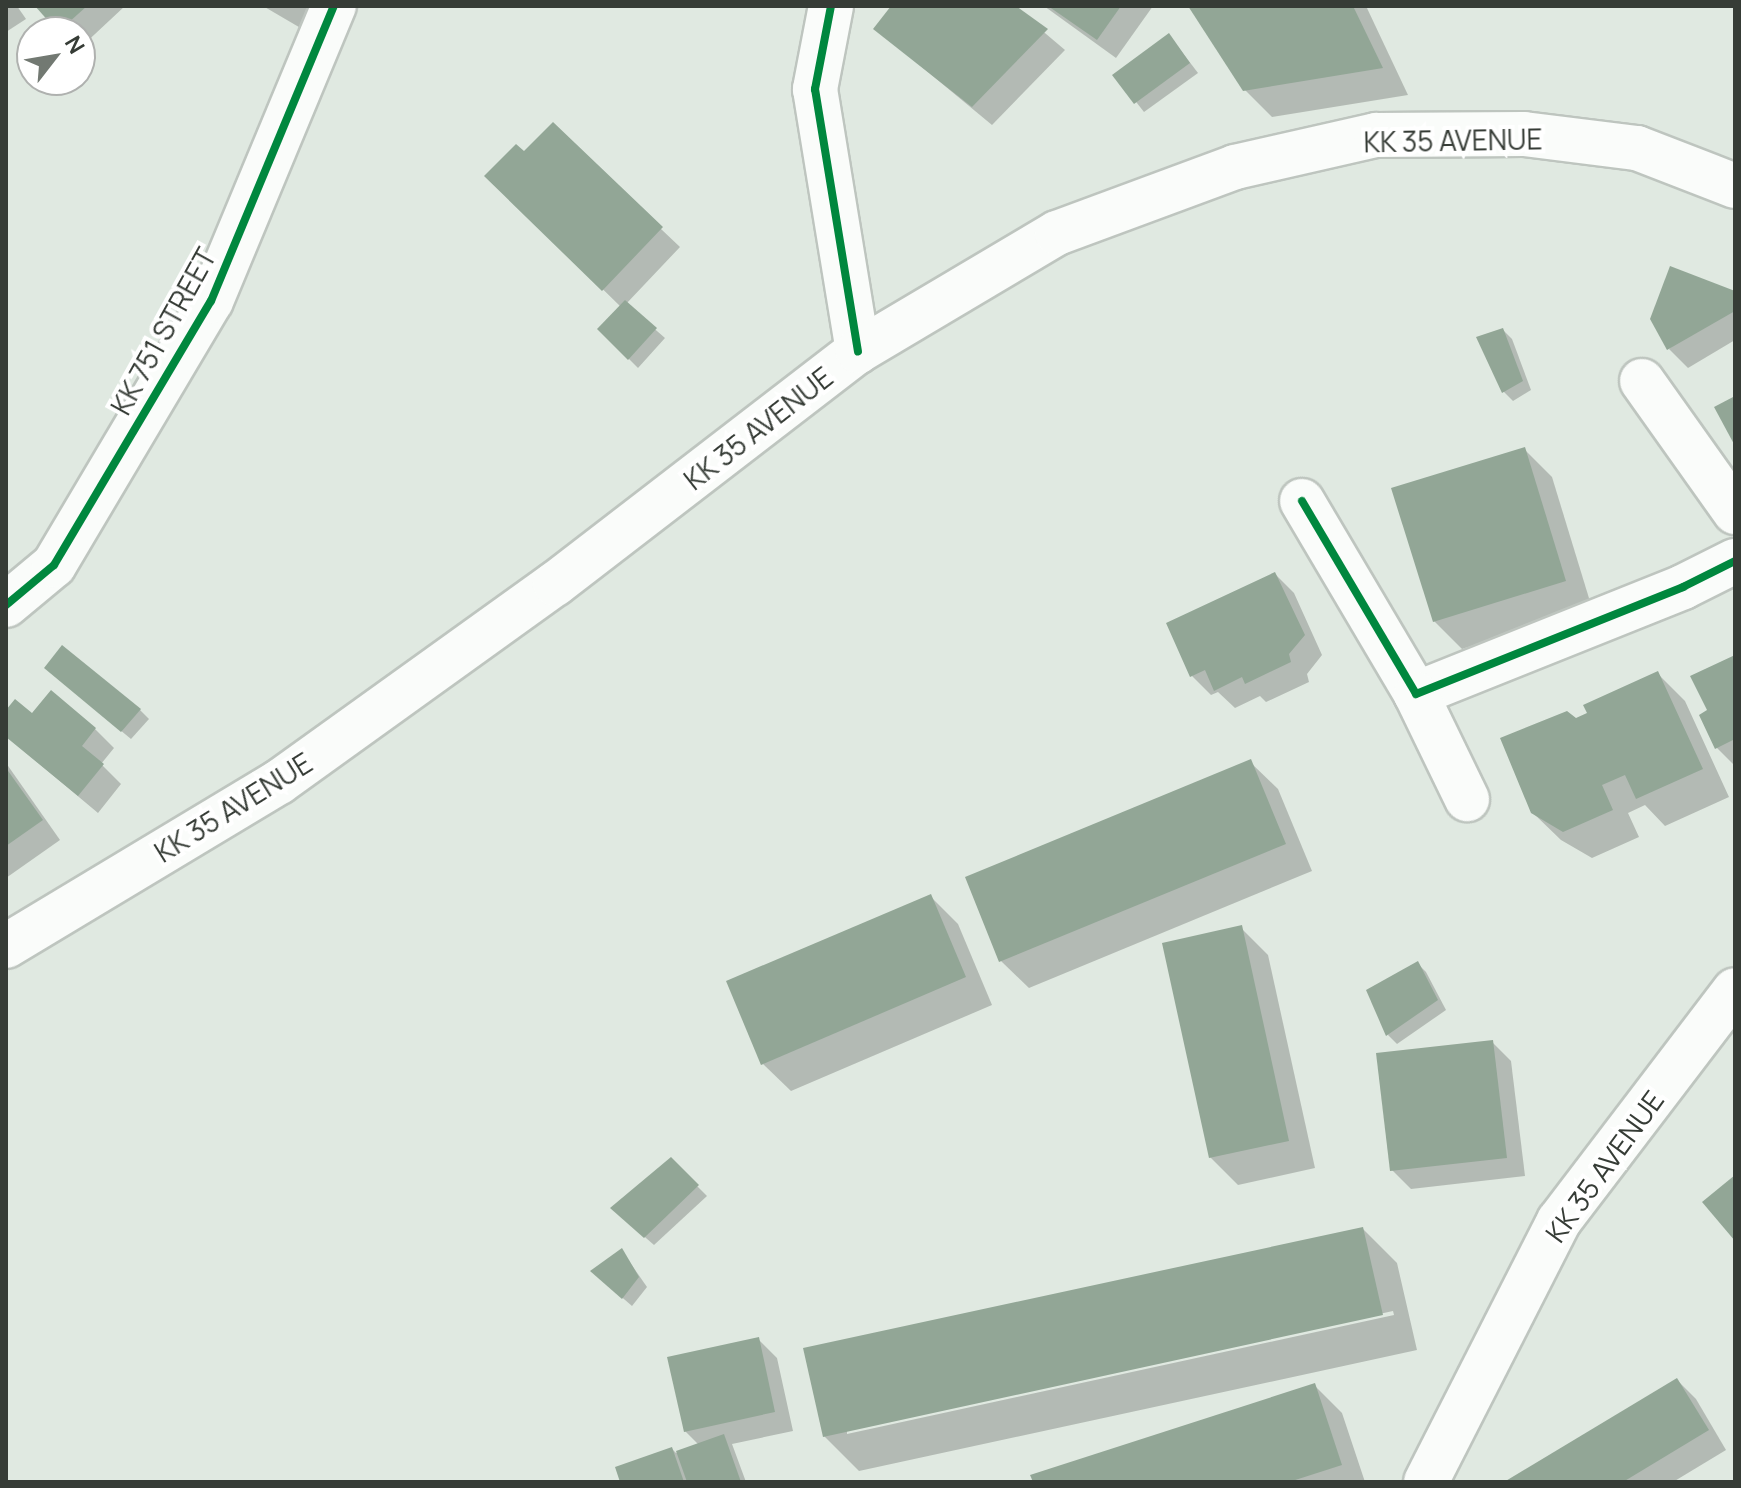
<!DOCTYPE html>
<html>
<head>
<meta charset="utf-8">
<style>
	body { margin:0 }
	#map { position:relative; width:1741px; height:1488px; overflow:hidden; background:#e0e9e1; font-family:Manrope,sans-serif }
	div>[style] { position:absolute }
	.shadow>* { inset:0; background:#0003 }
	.building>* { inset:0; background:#92a696 }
	.roads { filter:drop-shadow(2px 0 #bec5bf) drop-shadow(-2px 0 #bec5bf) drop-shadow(0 2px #bec5bf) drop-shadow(0 -2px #bec5bf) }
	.street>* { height:44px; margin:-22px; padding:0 22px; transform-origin:22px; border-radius:22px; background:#fafcfa }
	.secondary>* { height:44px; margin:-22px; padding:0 22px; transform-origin:22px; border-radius:22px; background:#fafcfa }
	.cycleway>* { height:8px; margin:-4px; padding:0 4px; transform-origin:4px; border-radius:4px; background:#00873e }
	span { translate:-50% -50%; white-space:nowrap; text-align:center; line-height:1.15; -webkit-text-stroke:8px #fff; paint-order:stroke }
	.street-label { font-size:28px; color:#363c36 }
	.frame { position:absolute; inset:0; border:8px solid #363c36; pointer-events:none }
	.north { position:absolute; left:16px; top:16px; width:80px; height:80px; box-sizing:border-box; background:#fff; border:2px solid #afb1af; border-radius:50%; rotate:59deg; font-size:22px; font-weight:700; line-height:32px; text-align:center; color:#363c36 }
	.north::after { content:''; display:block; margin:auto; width:28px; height:36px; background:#727972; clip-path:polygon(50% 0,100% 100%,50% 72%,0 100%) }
</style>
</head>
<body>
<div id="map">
	<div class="shadow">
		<i style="clip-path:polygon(6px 6px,17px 6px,26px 19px,6px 32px)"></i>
		<i style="clip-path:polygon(38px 6px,125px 6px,80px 48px,80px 32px,61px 32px)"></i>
		<i style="clip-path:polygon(263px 6px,318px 6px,304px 30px)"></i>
		<i style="clip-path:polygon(893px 6px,1013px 6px,1065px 50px,992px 125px,876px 29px)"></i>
		<i style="clip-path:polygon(1044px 6px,1153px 6px,1116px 58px)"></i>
		<i style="clip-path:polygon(1191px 6px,1366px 6px,1408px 95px,1272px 117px,1244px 89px)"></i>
		<i style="clip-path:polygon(1169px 35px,1198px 73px,1144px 112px,1115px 75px)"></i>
		<i style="clip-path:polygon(487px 176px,661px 229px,680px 247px,626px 304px,665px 338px,638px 368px,599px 329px,621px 307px)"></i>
		<i style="clip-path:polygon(1735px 293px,1735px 340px,1688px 368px,1669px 349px)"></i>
		<i style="clip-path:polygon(1503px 330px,1512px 339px,1531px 390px,1513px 401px,1504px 392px,1479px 338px)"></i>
		<i style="clip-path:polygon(1524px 449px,1552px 477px,1592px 608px,1462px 649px,1434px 621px)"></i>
		<i style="clip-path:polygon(1275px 574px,1294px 593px,1322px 655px,1307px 674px,1309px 682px,1266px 702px,1260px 696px,1235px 708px,1218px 692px,1211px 695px,1192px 676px)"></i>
		<i style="clip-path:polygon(1735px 657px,1735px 766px,1716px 747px,1710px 711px)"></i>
		<i style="clip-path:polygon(1657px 673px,1685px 701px,1729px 797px,1665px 826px,1645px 805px,1628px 813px,1639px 837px,1592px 858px,1561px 840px,1532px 812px,1576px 720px)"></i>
		<i style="clip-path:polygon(56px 677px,140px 710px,149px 719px,131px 739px)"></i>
		<i style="clip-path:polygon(6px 713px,95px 729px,114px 748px,101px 764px,121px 784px,98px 813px,6px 736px)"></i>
		<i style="clip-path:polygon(1250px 762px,1278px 789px,1312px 871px,1029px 988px,1001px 961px)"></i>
		<i style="clip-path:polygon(6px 763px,60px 840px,6px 878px)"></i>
		<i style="clip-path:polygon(931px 897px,958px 924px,992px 1005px,791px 1091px,763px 1064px)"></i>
		<i style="clip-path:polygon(1241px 928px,1268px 955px,1315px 1168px,1238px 1185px,1210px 1157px)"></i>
		<i style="clip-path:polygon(1417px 963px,1426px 972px,1446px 1010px,1397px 1044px,1388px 1035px)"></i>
		<i style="clip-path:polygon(1492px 1042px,1511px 1061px,1525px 1176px,1411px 1189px,1392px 1170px)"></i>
		<i style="clip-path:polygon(671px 1160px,707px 1196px,654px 1245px,622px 1217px)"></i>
		<i style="clip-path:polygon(evenodd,1363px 1229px,1397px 1263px,1417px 1350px,859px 1471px,824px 1436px,1363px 1229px,1393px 1311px,1394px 1315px,847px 1434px,847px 1430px,1393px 1311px)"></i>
		<i style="clip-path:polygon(622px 1251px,647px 1287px,632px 1306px,602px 1280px)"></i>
		<i style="clip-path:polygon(758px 1339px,777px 1358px,793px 1431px,732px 1444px,746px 1482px,622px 1482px,672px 1449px,676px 1453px,699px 1445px,685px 1431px)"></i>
		<i style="clip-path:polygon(1677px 1380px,1696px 1399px,1726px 1450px,1673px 1482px,1508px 1482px)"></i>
		<i style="clip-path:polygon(1315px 1386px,1342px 1413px,1365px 1482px,1035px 1482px)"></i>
	</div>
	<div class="building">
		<i style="clip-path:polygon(35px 6px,87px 6px,58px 32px)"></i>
		<i style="clip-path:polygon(891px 6px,1016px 6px,1048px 29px,972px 107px,873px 29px)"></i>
		<i style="clip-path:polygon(1048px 6px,1121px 6px,1097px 40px)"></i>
		<i style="clip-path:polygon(1188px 6px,1353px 6px,1383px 68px,1243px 91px)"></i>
		<i style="clip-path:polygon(1169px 33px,1190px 63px,1134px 104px,1112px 75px)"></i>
		<i style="clip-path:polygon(553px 122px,663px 227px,602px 291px,484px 176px,516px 144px,524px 151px)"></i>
		<i style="clip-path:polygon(1670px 266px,1735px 291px,1735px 311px,1667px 350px,1650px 319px)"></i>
		<i style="clip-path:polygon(625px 300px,657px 328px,628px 360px,597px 329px)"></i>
		<i style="clip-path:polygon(1503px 328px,1523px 381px,1502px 393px,1476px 337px)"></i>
		<i style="clip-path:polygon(1735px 396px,1735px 446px,1714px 407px)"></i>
		<i style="clip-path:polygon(1525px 447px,1566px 581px,1433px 622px,1391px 488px)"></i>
		<i style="clip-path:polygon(1275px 572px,1305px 635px,1289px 654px,1291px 662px,1245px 684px,1242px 677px,1214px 691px,1205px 670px,1190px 677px,1166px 623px)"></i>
		<i style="clip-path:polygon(62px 645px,141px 709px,121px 732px,44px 668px)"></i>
		<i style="clip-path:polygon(1735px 655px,1735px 739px,1715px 749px,1699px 715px,1707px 710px,1690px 676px)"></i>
		<i style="clip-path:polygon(1658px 671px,1703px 769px,1636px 799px,1625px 775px,1602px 785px,1613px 810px,1563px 832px,1531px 813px,1500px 738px,1567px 711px,1576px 718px,1587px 713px,1583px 705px)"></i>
		<i style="clip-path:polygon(51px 690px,96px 728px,82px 746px,104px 764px,78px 796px,6px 737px,6px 710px,15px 699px,32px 713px)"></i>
		<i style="clip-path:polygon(1251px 759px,1286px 844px,999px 962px,965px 877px)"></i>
		<i style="clip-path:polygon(6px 768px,43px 820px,6px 846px)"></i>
		<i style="clip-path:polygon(931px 894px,966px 977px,761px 1065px,726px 981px)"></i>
		<i style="clip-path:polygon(1242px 925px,1289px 1141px,1209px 1158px,1162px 943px)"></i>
		<i style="clip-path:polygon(1418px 961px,1438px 1000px,1386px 1036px,1366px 990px)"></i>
		<i style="clip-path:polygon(1493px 1040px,1507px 1158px,1390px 1171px,1376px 1053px)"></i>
		<i style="clip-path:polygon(671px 1157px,699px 1185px,644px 1238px,610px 1208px)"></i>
		<i style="clip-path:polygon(1735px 1175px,1735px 1241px,1702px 1202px)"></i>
		<i style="clip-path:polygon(1363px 1227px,1383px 1315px,823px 1437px,803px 1348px)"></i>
		<i style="clip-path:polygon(622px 1248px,639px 1277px,622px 1299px,590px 1271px)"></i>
		<i style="clip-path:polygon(759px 1337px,775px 1412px,684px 1432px,667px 1357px)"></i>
		<i style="clip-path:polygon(1677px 1378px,1709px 1430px,1623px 1482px,1504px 1482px)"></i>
		<i style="clip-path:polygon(1315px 1383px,1342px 1465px,1289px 1482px,1033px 1482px,1030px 1475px)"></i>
		<i style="clip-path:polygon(724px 1434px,741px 1482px,687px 1482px,676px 1451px)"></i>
		<i style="clip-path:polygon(672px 1447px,684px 1482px,620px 1482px,615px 1467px)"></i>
	</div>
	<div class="roads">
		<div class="street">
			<i style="left:831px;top:6px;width:85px;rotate:100.9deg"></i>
			<i style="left:815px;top:89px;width:266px;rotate:80.7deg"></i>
			<i style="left:1642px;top:381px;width:161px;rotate:54.6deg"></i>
			<i style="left:1302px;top:501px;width:224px;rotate:59.4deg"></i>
			<i style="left:1416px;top:694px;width:288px;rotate:-21.8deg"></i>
			<i style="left:1683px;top:587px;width:58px;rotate:-26.6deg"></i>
			<i style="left:6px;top:605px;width:62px;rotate:-39.8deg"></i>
			<i style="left:54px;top:565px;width:307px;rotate:-59.3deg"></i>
			<i style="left:211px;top:301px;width:320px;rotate:-67.4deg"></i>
			<i style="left:1416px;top:694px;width:117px;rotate:64.1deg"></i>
		</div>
		<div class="secondary">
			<i style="left:6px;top:946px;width:318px;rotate:-31deg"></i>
			<i style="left:279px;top:782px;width:340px;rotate:-35.7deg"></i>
			<i style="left:555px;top:584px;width:382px;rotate:-37.6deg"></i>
			<i style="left:858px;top:351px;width:231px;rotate:-30.7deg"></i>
			<i style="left:1057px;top:233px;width:190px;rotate:-20.3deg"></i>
			<i style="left:1235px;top:167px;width:145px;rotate:-12.8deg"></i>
			<i style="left:1376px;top:135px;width:148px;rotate:-0.4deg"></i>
			<i style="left:1524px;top:134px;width:114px;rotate:7.1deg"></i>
			<i style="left:1637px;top:148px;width:105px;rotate:21.2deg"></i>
			<i style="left:1426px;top:1482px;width:293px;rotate:-63deg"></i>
			<i style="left:1559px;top:1221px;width:290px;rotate:-52.7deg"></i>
		</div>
	</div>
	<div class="cycleway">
		<i style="left:831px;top:6px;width:85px;rotate:100.9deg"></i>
		<i style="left:815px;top:89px;width:266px;rotate:80.7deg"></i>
		<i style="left:1302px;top:501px;width:224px;rotate:59.4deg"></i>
		<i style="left:1416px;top:694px;width:288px;rotate:-21.8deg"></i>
		<i style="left:1683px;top:587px;width:58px;rotate:-26.6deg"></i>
		<i style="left:6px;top:605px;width:62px;rotate:-39.8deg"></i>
		<i style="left:54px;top:565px;width:307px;rotate:-59.3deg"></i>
		<i style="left:211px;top:301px;width:320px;rotate:-67.4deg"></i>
	</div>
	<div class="street-label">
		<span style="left:1453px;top:140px;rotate:-1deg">KK 35 AVENUE</span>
		<span style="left:163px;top:331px;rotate:-61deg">KK 751 STREET</span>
		<span style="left:758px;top:428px;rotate:-38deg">KK 35 AVENUE</span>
		<span style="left:233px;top:807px;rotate:-32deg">KK 35 AVENUE</span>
		<span style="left:1604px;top:1166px;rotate:-54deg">KK 35 AVENUE</span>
	</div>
	<div class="frame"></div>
	<div class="north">N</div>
</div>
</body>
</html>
